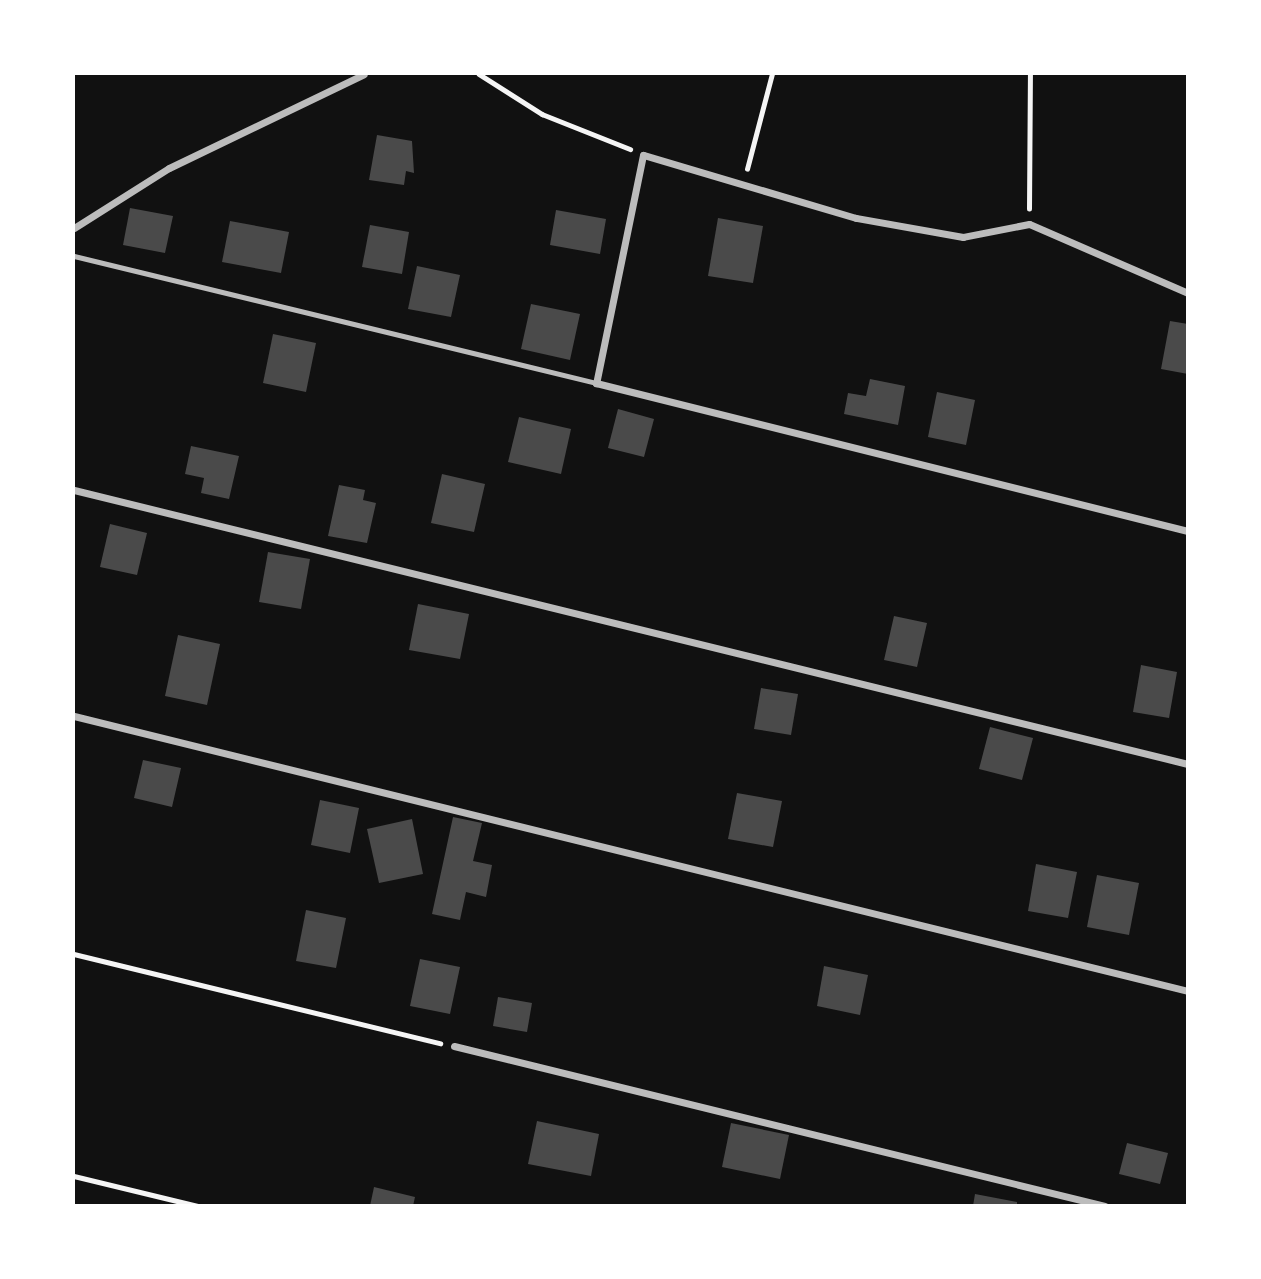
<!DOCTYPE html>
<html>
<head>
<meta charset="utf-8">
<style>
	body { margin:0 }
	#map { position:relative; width:1261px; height:1279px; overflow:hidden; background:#111; font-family:"Nunito Sans",sans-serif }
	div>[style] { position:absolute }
	.building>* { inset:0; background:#4a4a4a }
	.path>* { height:4.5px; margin:-2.25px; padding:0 2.25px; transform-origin:2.25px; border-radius:2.25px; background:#f5f5f5 }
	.service>* { height:5px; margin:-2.5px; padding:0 2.5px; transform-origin:2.5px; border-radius:2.5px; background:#bcbcbc }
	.minor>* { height:7px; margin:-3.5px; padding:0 3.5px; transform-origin:3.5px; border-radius:3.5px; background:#bcbcbc }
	span { translate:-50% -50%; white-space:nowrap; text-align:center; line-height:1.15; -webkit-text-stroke:7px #fff; paint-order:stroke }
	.frame { position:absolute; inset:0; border:75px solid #fff; pointer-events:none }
</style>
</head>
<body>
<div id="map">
	<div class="building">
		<i style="clip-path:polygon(377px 135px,412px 141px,414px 173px,406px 171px,404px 185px,369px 180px)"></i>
		<i style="clip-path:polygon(130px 208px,173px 216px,165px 253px,123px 245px)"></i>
		<i style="clip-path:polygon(556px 210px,606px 219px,600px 254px,550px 245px)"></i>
		<i style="clip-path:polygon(718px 218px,763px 226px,753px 283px,708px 276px)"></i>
		<i style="clip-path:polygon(230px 221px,289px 232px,281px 273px,222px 262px)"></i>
		<i style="clip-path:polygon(370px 225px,409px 232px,402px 274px,362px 267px)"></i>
		<i style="clip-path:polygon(417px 266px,460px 275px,451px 317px,408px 309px)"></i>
		<i style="clip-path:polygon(531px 304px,580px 314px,570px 360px,521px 349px)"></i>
		<i style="clip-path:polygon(1170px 321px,1188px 324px,1188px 374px,1161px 369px)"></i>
		<i style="clip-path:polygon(273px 334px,316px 343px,306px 392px,263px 383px)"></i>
		<i style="clip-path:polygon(870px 379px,905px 386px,898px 425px,844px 414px,848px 393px,866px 396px)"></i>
		<i style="clip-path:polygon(937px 392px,975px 400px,966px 445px,928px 437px)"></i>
		<i style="clip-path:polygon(618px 409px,654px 419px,644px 457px,608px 448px)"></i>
		<i style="clip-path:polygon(519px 417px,571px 429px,561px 474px,508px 462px)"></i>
		<i style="clip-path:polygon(191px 446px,239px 456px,229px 499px,201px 493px,204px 478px,185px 474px)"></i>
		<i style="clip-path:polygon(442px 474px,485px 484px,474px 532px,431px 523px)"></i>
		<i style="clip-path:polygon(339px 485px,365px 490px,363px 500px,376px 503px,367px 543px,328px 536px)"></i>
		<i style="clip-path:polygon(110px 524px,147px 533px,137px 575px,100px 567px)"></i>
		<i style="clip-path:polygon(268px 552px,310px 559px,301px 609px,259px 602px)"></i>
		<i style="clip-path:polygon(418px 604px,469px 614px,460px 659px,409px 650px)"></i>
		<i style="clip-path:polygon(894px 616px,927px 623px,917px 667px,884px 660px)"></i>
		<i style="clip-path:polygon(178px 635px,220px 644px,207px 705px,165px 696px)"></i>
		<i style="clip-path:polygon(1141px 665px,1177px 672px,1169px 718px,1133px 712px)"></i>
		<i style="clip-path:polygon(761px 688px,798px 694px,791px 735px,754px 729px)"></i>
		<i style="clip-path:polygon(990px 727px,1033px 738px,1022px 780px,979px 769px)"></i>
		<i style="clip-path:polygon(143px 760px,181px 768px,172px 807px,134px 798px)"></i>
		<i style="clip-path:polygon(737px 793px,782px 801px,773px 847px,728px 839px)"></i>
		<i style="clip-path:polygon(320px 800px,359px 808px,350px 853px,311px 845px)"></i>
		<i style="clip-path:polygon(453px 817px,482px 823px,473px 861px,492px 865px,486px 897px,466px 892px,460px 920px,432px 914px)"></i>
		<i style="clip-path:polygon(412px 819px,423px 874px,379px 883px,367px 829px)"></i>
		<i style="clip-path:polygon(1036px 864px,1077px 872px,1068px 918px,1028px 911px)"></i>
		<i style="clip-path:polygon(1097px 875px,1139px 883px,1129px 935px,1087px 927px)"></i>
		<i style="clip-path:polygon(306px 910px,346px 918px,336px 968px,296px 961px)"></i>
		<i style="clip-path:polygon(420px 959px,460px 967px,450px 1014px,410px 1006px)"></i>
		<i style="clip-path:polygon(824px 966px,868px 975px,860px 1015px,817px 1006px)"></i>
		<i style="clip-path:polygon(498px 997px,532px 1003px,527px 1032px,493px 1026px)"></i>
		<i style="clip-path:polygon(537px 1121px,599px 1134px,591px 1176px,528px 1164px)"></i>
		<i style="clip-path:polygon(731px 1123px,789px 1135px,780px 1179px,722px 1167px)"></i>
		<i style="clip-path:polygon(1127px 1143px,1168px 1153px,1160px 1184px,1119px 1174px)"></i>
		<i style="clip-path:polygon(374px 1187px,415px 1197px,413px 1206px,370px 1206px)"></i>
		<i style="clip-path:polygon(975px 1194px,1017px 1202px,1017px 1206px,973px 1206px)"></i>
	</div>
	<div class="path">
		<i style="left:479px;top:74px;width:75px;rotate:32.4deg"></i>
		<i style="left:542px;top:114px;width:95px;rotate:21.7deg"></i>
		<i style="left:747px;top:169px;width:98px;rotate:-75.3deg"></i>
		<i style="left:1029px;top:209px;width:135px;rotate:-89.6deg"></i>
		<i style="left:74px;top:954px;width:377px;rotate:13.7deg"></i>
		<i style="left:74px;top:1176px;width:128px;rotate:13.6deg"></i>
	</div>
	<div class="service">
		<i style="left:74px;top:256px;width:537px;rotate:13.67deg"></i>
	</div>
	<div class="minor">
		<i style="left:74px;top:228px;width:112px;rotate:-32.3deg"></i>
		<i style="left:169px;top:168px;width:216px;rotate:-25.7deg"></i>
		<i style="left:1188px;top:293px;width:173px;rotate:-156.5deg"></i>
		<i style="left:1029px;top:224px;width:67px;rotate:168.9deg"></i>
		<i style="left:963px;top:237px;width:109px;rotate:-169.9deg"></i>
		<i style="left:856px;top:218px;width:222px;rotate:-163.5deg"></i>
		<i style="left:643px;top:155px;width:233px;rotate:101.6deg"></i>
		<i style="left:596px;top:383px;width:610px;rotate:14.04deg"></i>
		<i style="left:74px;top:490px;width:1147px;rotate:13.82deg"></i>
		<i style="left:74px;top:716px;width:1147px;rotate:13.87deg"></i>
		<i style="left:454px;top:1046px;width:670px;rotate:13.81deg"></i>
	</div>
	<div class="frame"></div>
</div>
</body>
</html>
